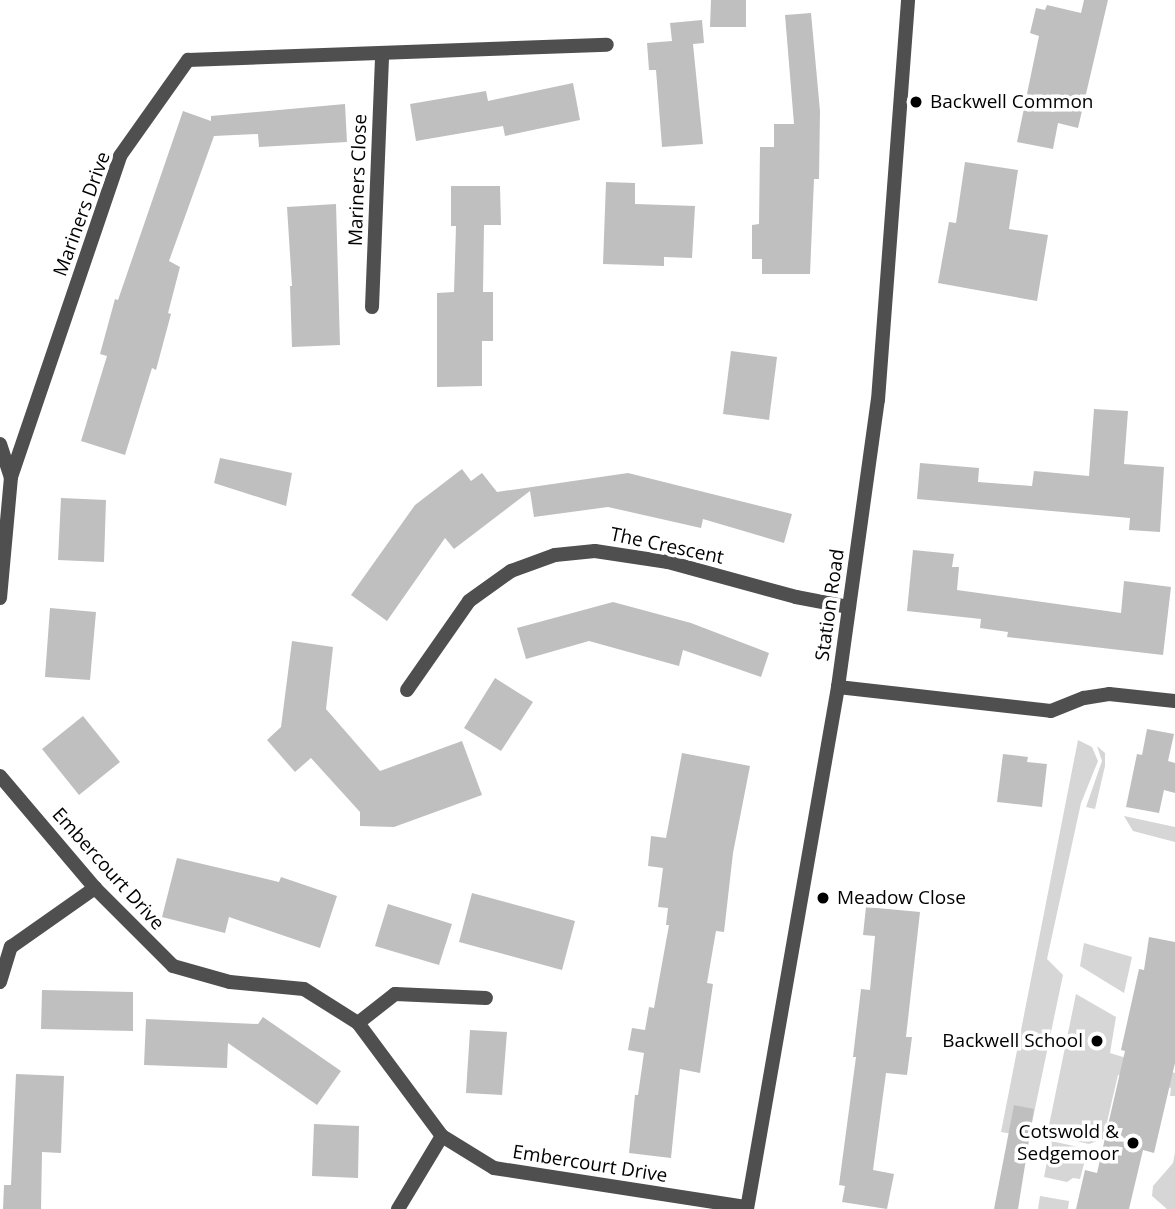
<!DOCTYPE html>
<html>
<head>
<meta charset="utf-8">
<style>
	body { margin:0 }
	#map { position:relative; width:1175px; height:1209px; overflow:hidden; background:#fff; font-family:"Open Sans",sans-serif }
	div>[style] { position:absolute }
	.green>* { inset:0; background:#d6d6d6 }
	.building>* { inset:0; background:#bfbfbf }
	.minor>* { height:14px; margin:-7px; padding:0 7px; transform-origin:7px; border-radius:7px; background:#4f4f4f }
	.tertiary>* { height:14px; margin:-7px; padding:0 7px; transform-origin:7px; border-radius:7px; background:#4f4f4f }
	.dots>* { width:19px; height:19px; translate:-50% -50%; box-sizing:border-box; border:4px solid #fff; border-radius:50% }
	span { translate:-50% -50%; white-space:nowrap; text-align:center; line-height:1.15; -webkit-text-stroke:7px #fff; paint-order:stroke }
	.poi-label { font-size:19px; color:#000 }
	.left { translate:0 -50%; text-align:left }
	.right { translate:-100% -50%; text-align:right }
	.street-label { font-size:19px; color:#000 }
</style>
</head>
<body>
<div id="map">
	<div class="green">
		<i style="clip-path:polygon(1078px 740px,1092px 747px,1098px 761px,1081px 803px,1047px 959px,1063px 975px,1029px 1137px,1001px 1132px)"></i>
		<i style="clip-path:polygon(1097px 746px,1105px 753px,1105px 766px,1095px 809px,1086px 807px,1102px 761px)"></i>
		<i style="clip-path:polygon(1124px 816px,1175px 827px,1175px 842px,1133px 831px)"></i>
		<i style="clip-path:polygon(1084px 943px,1132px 957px,1124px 993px,1080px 966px)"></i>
		<i style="clip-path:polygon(1076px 994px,1116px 1017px,1110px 1053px,1175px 1073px,1175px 1096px,1170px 1096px,1171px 1088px,1118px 1075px,1103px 1139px,1089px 1144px,1047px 1135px)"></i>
		<i style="clip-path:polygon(1051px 1141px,1088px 1149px,1080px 1179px,1073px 1178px,1067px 1182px,1044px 1177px)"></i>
		<i style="clip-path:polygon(1175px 1152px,1175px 1209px,1167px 1209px,1152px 1196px,1153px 1186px,1173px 1163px)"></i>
		<i style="clip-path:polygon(1040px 1196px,1069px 1201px,1068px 1209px,1038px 1209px)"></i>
	</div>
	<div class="building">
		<i style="clip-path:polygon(711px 0,746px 0,746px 27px,710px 27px)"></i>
		<i style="clip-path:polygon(1084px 0,1108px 0,1078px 128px,1058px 123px,1053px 149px,1017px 142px,1039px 36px,1030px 33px,1036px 8px,1045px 10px,1047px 5px,1081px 13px)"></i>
		<i style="clip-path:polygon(811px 13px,820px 111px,819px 179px,814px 179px,810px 274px,762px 274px,762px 259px,752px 259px,752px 225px,759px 224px,760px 147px,774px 147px,774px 124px,794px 124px,785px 15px)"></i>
		<i style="clip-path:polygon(702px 20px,704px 43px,693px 44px,703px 144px,662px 147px,656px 70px,649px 70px,647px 43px,672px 41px,670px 23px)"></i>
		<i style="clip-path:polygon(573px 83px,580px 120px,505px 136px,503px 126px,416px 141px,410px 104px,486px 91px,488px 101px)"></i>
		<i style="clip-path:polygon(345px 104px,347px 142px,259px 147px,258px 134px,214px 136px,169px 261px,180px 267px,168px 313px,171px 314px,156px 370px,152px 368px,125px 455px,81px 441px,107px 356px,100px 354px,115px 299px,118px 300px,183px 111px,211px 121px,211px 116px)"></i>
		<i style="clip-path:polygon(965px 162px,1018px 170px,1009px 229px,1048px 235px,1037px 301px,938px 283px,949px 222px,956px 223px)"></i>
		<i style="clip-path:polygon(606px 182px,635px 183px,635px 204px,695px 206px,692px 258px,664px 257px,664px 266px,603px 264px)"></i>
		<i style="clip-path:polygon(451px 186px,500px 186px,501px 225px,484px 225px,483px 292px,493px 292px,493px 341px,482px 341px,482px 386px,437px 387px,437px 293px,454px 292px,456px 226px,451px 226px)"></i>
		<i style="clip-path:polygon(336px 204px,340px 345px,292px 347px,290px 286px,292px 286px,287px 207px)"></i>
		<i style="clip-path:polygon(731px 351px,777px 357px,769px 420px,723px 414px)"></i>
		<i style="clip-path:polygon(1094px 409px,1128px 411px,1124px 464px,1164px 467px,1160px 532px,1129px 530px,1130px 518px,917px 499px,920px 463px,979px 468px,978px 482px,1032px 486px,1034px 471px,1089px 476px)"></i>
		<i style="clip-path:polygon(220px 458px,292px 473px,286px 506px,214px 483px)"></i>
		<i style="clip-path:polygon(462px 469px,471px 481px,482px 473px,497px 492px,628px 473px,792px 514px,784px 543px,703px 519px,701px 528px,608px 507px,534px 517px,530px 491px,454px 549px,445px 538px,387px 621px,351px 595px,415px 505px)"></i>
		<i style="clip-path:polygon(61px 498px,106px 500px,104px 562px,58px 560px)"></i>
		<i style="clip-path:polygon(913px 550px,954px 554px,952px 567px,959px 567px,957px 590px,1121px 613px,1124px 581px,1171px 587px,1163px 655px,1007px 637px,1008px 632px,980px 628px,981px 619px,907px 611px)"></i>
		<i style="clip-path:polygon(613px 602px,691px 623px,769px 653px,761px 677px,683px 650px,679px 666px,589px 641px,526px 659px,517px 628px)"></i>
		<i style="clip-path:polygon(50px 608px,96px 612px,90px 680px,45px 677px)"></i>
		<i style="clip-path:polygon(292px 641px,333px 647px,326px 709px,380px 771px,462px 741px,482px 795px,394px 827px,360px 826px,360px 812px,311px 758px,295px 772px,267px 740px,281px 727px)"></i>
		<i style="clip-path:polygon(495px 678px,533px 702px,501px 751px,464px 728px)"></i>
		<i style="clip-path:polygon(83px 716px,120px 762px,79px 795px,42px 749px)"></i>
		<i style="clip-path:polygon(1147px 729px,1174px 734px,1168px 761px,1175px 763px,1175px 793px,1164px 790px,1159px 813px,1126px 807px,1137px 754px,1142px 755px)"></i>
		<i style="clip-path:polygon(682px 753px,750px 766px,733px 853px,724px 932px,716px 931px,707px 983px,713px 984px,700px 1073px,680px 1069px,671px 1158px,629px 1153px,635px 1095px,638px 1095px,644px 1053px,628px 1050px,632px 1028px,645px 1030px,649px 1007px,654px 1008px,669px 925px,666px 925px,668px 908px,658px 907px,663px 868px,648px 866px,651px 836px,666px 838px)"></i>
		<i style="clip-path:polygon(1003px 754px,1028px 757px,1027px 762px,1047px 764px,1042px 807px,997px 802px)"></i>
		<i style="clip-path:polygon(177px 858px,279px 882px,281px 877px,337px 896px,320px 948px,229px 917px,225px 933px,162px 917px)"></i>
		<i style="clip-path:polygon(472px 893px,575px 921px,562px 970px,459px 942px)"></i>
		<i style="clip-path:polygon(388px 904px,452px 924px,439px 965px,375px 946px)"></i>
		<i style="clip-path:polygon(866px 907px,920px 912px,906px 1037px,912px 1037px,907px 1075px,886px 1073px,873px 1170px,894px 1174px,887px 1209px,842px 1202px,845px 1186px,839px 1185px,856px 1057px,853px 1057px,861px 989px,870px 990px,875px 936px,863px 935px)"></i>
		<i style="clip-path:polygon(1149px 937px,1175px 942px,1175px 1063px,1154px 1153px,1143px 1150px,1129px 1209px,1076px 1209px,1085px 1170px,1097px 1173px,1125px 1051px,1121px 1050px,1139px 969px,1144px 970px)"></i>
		<i style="clip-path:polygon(42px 990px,133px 992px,133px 1031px,41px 1029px)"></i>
		<i style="clip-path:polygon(263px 1017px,341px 1071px,317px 1105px,228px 1043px,227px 1068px,144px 1065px,146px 1019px,258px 1024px)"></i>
		<i style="clip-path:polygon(470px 1030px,507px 1032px,502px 1095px,466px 1093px)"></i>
		<i style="clip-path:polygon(16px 1074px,64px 1076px,61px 1153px,42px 1152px,41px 1209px,3px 1209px,4px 1185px,11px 1185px)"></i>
		<i style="clip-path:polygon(1014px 1105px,1034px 1109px,1018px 1209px,994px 1209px)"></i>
		<i style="clip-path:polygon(314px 1124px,359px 1126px,358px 1178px,312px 1176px)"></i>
	</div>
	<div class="minor">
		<i style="left:372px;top:307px;width:252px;rotate:-87.7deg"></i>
		<i style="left:0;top:444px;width:35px;rotate:72deg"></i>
		<i style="left:0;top:598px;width:121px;rotate:-84.8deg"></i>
		<i style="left:11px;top:477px;width:339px;rotate:-71.2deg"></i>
		<i style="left:120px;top:156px;width:118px;rotate:-54.7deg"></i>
		<i style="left:188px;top:60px;width:419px;rotate:-2.1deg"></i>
		<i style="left:838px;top:687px;width:214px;rotate:6.4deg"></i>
		<i style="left:1051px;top:711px;width:35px;rotate:-22deg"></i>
		<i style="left:1084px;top:698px;width:25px;rotate:-9deg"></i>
		<i style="left:1109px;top:694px;width:66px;rotate:6.1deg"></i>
		<i style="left:407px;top:690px;width:108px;rotate:-55.1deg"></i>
		<i style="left:469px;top:601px;width:52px;rotate:-35.5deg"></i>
		<i style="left:511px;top:571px;width:47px;rotate:-20deg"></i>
		<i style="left:555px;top:555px;width:40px;rotate:-5.7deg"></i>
		<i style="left:595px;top:551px;width:74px;rotate:8.6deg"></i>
		<i style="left:668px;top:562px;width:133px;rotate:15.3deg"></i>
		<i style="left:796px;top:597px;width:54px;rotate:10.7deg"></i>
		<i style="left:0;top:776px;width:147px;rotate:49.7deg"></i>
		<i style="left:95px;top:888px;width:110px;rotate:45deg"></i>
		<i style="left:173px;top:966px;width:59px;rotate:15.7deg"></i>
		<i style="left:230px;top:982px;width:74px;rotate:5.4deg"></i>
		<i style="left:304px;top:989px;width:64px;rotate:32.2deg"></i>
		<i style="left:358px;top:1023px;width:141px;rotate:53.4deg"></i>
		<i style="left:442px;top:1136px;width:61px;rotate:31.6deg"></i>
		<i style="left:494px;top:1168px;width:256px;rotate:8.8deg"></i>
		<i style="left:0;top:982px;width:37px;rotate:-73deg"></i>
		<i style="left:11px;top:947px;width:103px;rotate:-35.1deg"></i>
		<i style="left:358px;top:1023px;width:47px;rotate:-38.1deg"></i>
		<i style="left:395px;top:994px;width:91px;rotate:2.5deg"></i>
		<i style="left:398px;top:1209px;width:85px;rotate:-58.9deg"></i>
	</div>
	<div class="tertiary">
		<i style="left:747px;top:1209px;width:530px;rotate:-80.11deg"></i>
		<i style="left:838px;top:687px;width:290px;rotate:-82.1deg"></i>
		<i style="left:878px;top:400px;width:401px;rotate:-85.7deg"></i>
	</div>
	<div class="dots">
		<i style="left:916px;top:102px;background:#000"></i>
		<i style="left:823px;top:898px;background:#000"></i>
		<i style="left:1097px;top:1041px;background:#000"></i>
		<i style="left:1133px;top:1143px;background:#000"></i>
	</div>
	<div class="poi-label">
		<span class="left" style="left:930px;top:102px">Backwell Common</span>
		<span class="left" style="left:837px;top:898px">Meadow Close</span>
		<span class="right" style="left:1083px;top:1041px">Backwell School</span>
		<span class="right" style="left:1119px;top:1143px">Cotswold &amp;<br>Sedgemoor</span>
	</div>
	<div class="street-label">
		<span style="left:358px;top:180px;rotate:-88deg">Mariners Close</span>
		<span style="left:82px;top:214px;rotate:-70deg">Mariners Drive</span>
		<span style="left:667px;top:546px;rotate:12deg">The Crescent</span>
		<span style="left:830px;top:605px;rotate:-82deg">Station Road</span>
		<span style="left:108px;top:869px;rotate:48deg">Embercourt Drive</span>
		<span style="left:590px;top:1164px;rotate:9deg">Embercourt Drive</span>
	</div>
</div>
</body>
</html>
